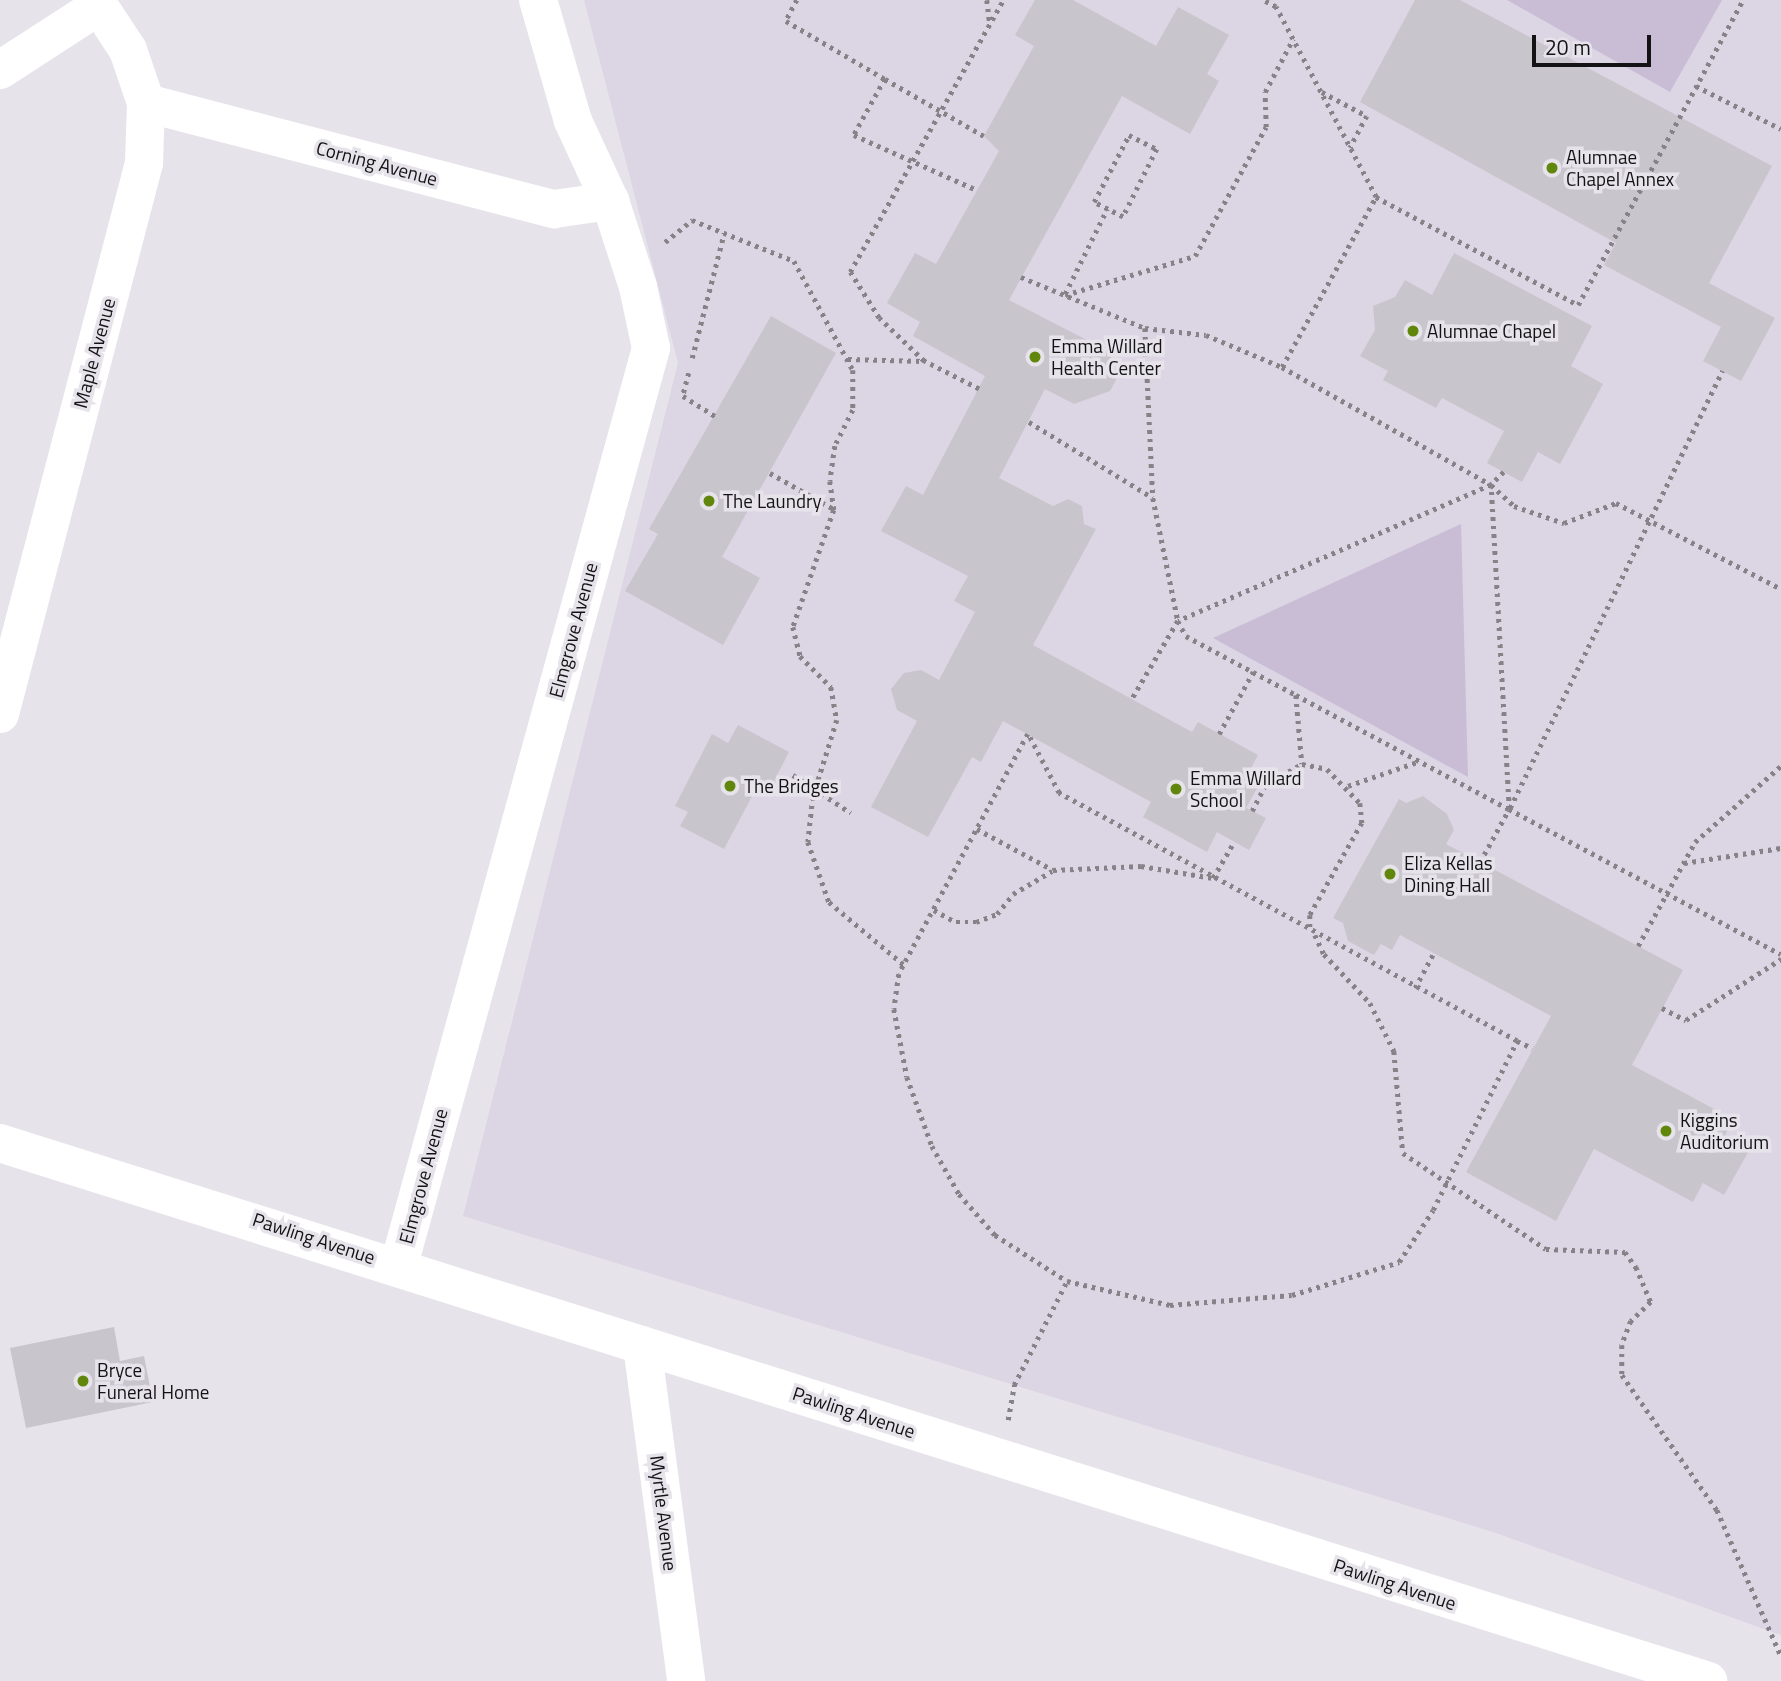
<!DOCTYPE html>
<html>
<head>
<meta charset="utf-8">
<style>
	body { margin:0 }
	#map { position:relative; width:1781px; height:1681px; overflow:hidden; background:#e7e3eb; font-family:"Titillium Web",sans-serif }
	div>[style] { position:absolute }
	.built>* { inset:0; background:#dcd5e4 }
	.green>* { inset:0; background:#c9bdd6 }
	.building>* { inset:0; background:#c9c5cd }
	.path>* { height:4.5px; margin-top:-2.25px; transform-origin:0; background:repeating-linear-gradient(90deg,#858388 0 3.5px,transparent 0 8.5px) }
	.minor>* { height:38px; margin:-19px; padding:0 19px; transform-origin:19px; border-radius:19px; background:#fff }
	.major>* { height:38px; margin:-19px; padding:0 19px; transform-origin:19px; border-radius:19px; background:#fff }
	.dots>* { width:19px; height:19px; translate:-50% -50%; box-sizing:border-box; border:4px solid #e7e3eb; border-radius:50% }
	span { translate:-50% -50%; white-space:nowrap; text-align:center; line-height:1.15; -webkit-text-stroke:7px #e7e3eb; paint-order:stroke }
	.poi-label { font-size:19px; color:#131215 }
	.left { translate:0 -50%; text-align:left }
	.street-label { font-size:19px; color:#131215 }
	.scale { position:absolute; left:1532px; top:35px; width:119px; height:32px; box-sizing:border-box; border:4px solid #131215; border-top:0; padding-left:9px; font-size:21px; line-height:24px; white-space:nowrap; color:#131215; -webkit-text-stroke:5px #e7e3eb; paint-order:stroke }
</style>
</head>
<body>
<div id="map">
	<div class="built">
		<i style="clip-path:polygon(584px 0,1781px 0,1781px 1635px,1493px 1532px,463px 1216px,678px 363px)"></i>
	</div>
	<div class="green">
		<i style="clip-path:polygon(1507px 0,1722px 0,1670px 92px)"></i>
		<i style="clip-path:polygon(1461px 524px,1468px 777px,1213px 638px)"></i>
	</div>
	<div class="building">
		<i style="clip-path:polygon(1035px 0,1073px 0,1156px 46px,1178px 7px,1229px 35px,1207px 74px,1219px 81px,1190px 134px,1122px 96px,1009px 300px,1110px 352px,1116px 380px,1110px 391px,1074px 404px,1045px 389px,999px 478px,1053px 506px,1068px 499px,1082px 506px,1084px 524px,1096px 529px,1033px 645px,1192px 732px,1198px 722px,1258px 755px,1247px 776px,1260px 783px,1246px 808px,1266px 818px,1249px 850px,1217px 832px,1207px 852px,1143px 817px,1151px 802px,1003px 721px,981px 762px,972px 757px,928px 837px,871px 807px,917px 721px,897px 710px,891px 689px,904px 673px,921px 670px,939px 680px,975px 612px,954px 601px,968px 576px,881px 531px,906px 486px,923px 495px,985px 376px,913px 336px,920px 322px,887px 303px,915px 253px,936px 264px,999px 151px,984px 136px,1034px 46px,1015px 35px)"></i>
		<i style="clip-path:polygon(1415px 0,1460px 0,1772px 166px,1709px 283px,1775px 318px,1741px 381px,1703px 361px,1721px 327px,1604px 265px,1616px 243px,1360px 102px)"></i>
		<i style="clip-path:polygon(1454px 253px,1592px 326px,1571px 366px,1603px 384px,1560px 464px,1538px 452px,1522px 482px,1487px 463px,1504px 431px,1442px 398px,1436px 408px,1383px 380px,1388px 371px,1360px 356px,1375px 330px,1373px 306px,1395px 297px,1405px 280px,1432px 295px)"></i>
		<i style="clip-path:polygon(771px 316px,836px 353px,722px 557px,760px 578px,723px 645px,625px 591px,658px 534px,649px 529px)"></i>
		<i style="clip-path:polygon(738px 725px,789px 752px,769px 791px,758px 785px,724px 849px,680px 826px,688px 812px,675px 806px,712px 734px,728px 743px)"></i>
		<i style="clip-path:polygon(1423px 796px,1447px 814px,1454px 830px,1446px 844px,1683px 970px,1632px 1065px,1733px 1119px,1725px 1135px,1750px 1149px,1724px 1195px,1703px 1183px,1693px 1202px,1594px 1149px,1556px 1221px,1466px 1172px,1551px 1016px,1400px 935px,1392px 950px,1381px 944px,1374px 955px,1348px 941px,1343px 923px,1333px 918px,1399px 799px,1406px 803px)"></i>
		<i style="clip-path:polygon(114px 1327px,120px 1361px,144px 1356px,153px 1402px,26px 1428px,10px 1348px)"></i>
	</div>
	<div class="path">
		<i style="left:797px;top:0;width:24px;rotate:118deg"></i>
		<i style="left:786px;top:21px;width:115px;rotate:30.4deg"></i>
		<i style="left:885px;top:79px;width:64px;rotate:119deg"></i>
		<i style="left:854px;top:135px;width:135px;rotate:24.1deg"></i>
		<i style="left:987px;top:0;width:23px;rotate:83deg"></i>
		<i style="left:885px;top:79px;width:114px;rotate:29.9deg"></i>
		<i style="left:1696px;top:86px;width:95px;rotate:26.8deg"></i>
		<i style="left:1322px;top:92px;width:51px;rotate:28.1deg"></i>
		<i style="left:1367px;top:116px;width:36px;rotate:118deg"></i>
		<i style="left:1129px;top:135px;width:31px;rotate:27deg"></i>
		<i style="left:1157px;top:149px;width:76px;rotate:116.6deg"></i>
		<i style="left:1123px;top:217px;width:33px;rotate:-153deg"></i>
		<i style="left:1094px;top:202px;width:76px;rotate:-62.4deg"></i>
		<i style="left:1376px;top:197px;width:229px;rotate:28.1deg"></i>
		<i style="left:1578px;top:305px;width:347px;rotate:-61.6deg"></i>
		<i style="left:665px;top:242px;width:35px;rotate:-39deg"></i>
		<i style="left:692px;top:220px;width:110px;rotate:21.9deg"></i>
		<i style="left:794px;top:261px;width:124px;rotate:61.6deg"></i>
		<i style="left:853px;top:370px;width:40px;rotate:90deg"></i>
		<i style="left:853px;top:410px;width:40px;rotate:116.6deg"></i>
		<i style="left:835px;top:446px;width:35px;rotate:98deg"></i>
		<i style="left:830px;top:481px;width:29px;rotate:82deg"></i>
		<i style="left:834px;top:510px;width:124px;rotate:109.3deg"></i>
		<i style="left:793px;top:627px;width:30px;rotate:76deg"></i>
		<i style="left:800px;top:656px;width:44px;rotate:45deg"></i>
		<i style="left:831px;top:687px;width:34px;rotate:80deg"></i>
		<i style="left:837px;top:720px;width:81px;rotate:107.3deg"></i>
		<i style="left:813px;top:797px;width:45px;rotate:96.3deg"></i>
		<i style="left:808px;top:842px;width:64px;rotate:70.7deg"></i>
		<i style="left:829px;top:902px;width:98px;rotate:40deg"></i>
		<i style="left:1021px;top:277px;width:134px;rotate:22.4deg"></i>
		<i style="left:1145px;top:328px;width:61px;rotate:6.5deg"></i>
		<i style="left:1206px;top:335px;width:82px;rotate:22.8deg"></i>
		<i style="left:1282px;top:367px;width:194px;rotate:-61.1deg"></i>
		<i style="left:1376px;top:197px;width:215px;rotate:-117.8deg"></i>
		<i style="left:1276px;top:7px;width:15px;rotate:-152deg"></i>
		<i style="left:1065px;top:294px;width:95px;rotate:-63.7deg"></i>
		<i style="left:1065px;top:295px;width:136px;rotate:-16.7deg"></i>
		<i style="left:1195px;top:256px;width:147px;rotate:-61.2deg"></i>
		<i style="left:1266px;top:127px;width:35px;rotate:-92deg"></i>
		<i style="left:1265px;top:92px;width:60px;rotate:-62.2deg"></i>
		<i style="left:1145px;top:328px;width:170px;rotate:87.3deg"></i>
		<i style="left:692px;top:358px;width:129px;rotate:-75.6deg"></i>
		<i style="left:848px;top:359px;width:75px;rotate:1.5deg"></i>
		<i style="left:1282px;top:367px;width:240px;rotate:29.4deg"></i>
		<i style="left:689px;top:373px;width:24px;rotate:105deg"></i>
		<i style="left:683px;top:396px;width:38px;rotate:32deg"></i>
		<i style="left:979px;top:389px;width:62px;rotate:-153deg"></i>
		<i style="left:924px;top:361px;width:62px;rotate:-136.3deg"></i>
		<i style="left:879px;top:318px;width:54px;rotate:-122.2deg"></i>
		<i style="left:850px;top:272px;width:312px;rotate:-60.6deg"></i>
		<i style="left:1029px;top:422px;width:145px;rotate:31.5deg"></i>
		<i style="left:1153px;top:498px;width:126px;rotate:78.5deg"></i>
		<i style="left:1178px;top:621px;width:91px;rotate:120.5deg"></i>
		<i style="left:1504px;top:472px;width:18px;rotate:135deg"></i>
		<i style="left:1491px;top:485px;width:31px;rotate:42deg"></i>
		<i style="left:1514px;top:506px;width:53px;rotate:18.8deg"></i>
		<i style="left:1564px;top:523px;width:56px;rotate:-21deg"></i>
		<i style="left:1616px;top:503px;width:186px;rotate:27.5deg"></i>
		<i style="left:770px;top:473px;width:73px;rotate:29.4deg"></i>
		<i style="left:1296px;top:695px;width:69px;rotate:85deg"></i>
		<i style="left:1219px;top:734px;width:71px;rotate:-61.3deg"></i>
		<i style="left:793px;top:775px;width:69px;rotate:33.2deg"></i>
		<i style="left:1348px;top:786px;width:76px;rotate:-19.1deg"></i>
		<i style="left:1510px;top:808px;width:486px;rotate:-64.1deg"></i>
		<i style="left:1252px;top:811px;width:30px;rotate:-63deg"></i>
		<i style="left:1266px;top:784px;width:41px;rotate:-29.1deg"></i>
		<i style="left:1302px;top:764px;width:25px;rotate:11deg"></i>
		<i style="left:1327px;top:769px;width:47px;rotate:45.9deg"></i>
		<i style="left:1360px;top:803px;width:20px;rotate:84deg"></i>
		<i style="left:1362px;top:823px;width:106px;rotate:119.5deg"></i>
		<i style="left:1310px;top:915px;width:16px;rotate:90deg"></i>
		<i style="left:977px;top:829px;width:86px;rotate:28.3deg"></i>
		<i style="left:1053px;top:870px;width:88px;rotate:-2.6deg"></i>
		<i style="left:1141px;top:866px;width:73px;rotate:9.5deg"></i>
		<i style="left:1213px;top:878px;width:42px;rotate:-59.7deg"></i>
		<i style="left:1480px;top:862px;width:60px;rotate:-61.3deg"></i>
		<i style="left:1509px;top:809px;width:324px;rotate:-93.2deg"></i>
		<i style="left:1491px;top:485px;width:341px;rotate:156.5deg"></i>
		<i style="left:1178px;top:621px;width:17px;rotate:62deg"></i>
		<i style="left:1186px;top:636px;width:76px;rotate:28.2deg"></i>
		<i style="left:1253px;top:672px;width:49px;rotate:28.1deg"></i>
		<i style="left:1296px;top:695px;width:242px;rotate:28.2deg"></i>
		<i style="left:1509px;top:809px;width:308px;rotate:28.1deg"></i>
		<i style="left:1684px;top:863px;width:98px;rotate:-8.8deg"></i>
		<i style="left:934px;top:910px;width:25px;rotate:29deg"></i>
		<i style="left:956px;top:922px;width:20px"></i>
		<i style="left:976px;top:922px;width:22px;rotate:-21deg"></i>
		<i style="left:997px;top:914px;width:26px;rotate:-51deg"></i>
		<i style="left:1013px;top:894px;width:45px;rotate:-30.5deg"></i>
		<i style="left:1315px;top:935px;width:21px;rotate:65deg"></i>
		<i style="left:1324px;top:954px;width:67px;rotate:46.8deg"></i>
		<i style="left:1370px;top:1003px;width:54px;rotate:63.4deg"></i>
		<i style="left:1394px;top:1051px;width:102px;rotate:85deg"></i>
		<i style="left:1403px;top:1153px;width:172px;rotate:33.9deg"></i>
		<i style="left:1546px;top:1249px;width:79px;rotate:2.2deg"></i>
		<i style="left:1625px;top:1252px;width:19px;rotate:54deg"></i>
		<i style="left:1636px;top:1267px;width:38px;rotate:67deg"></i>
		<i style="left:1651px;top:1302px;width:28px;rotate:136deg"></i>
		<i style="left:1631px;top:1321px;width:26px;rotate:111deg"></i>
		<i style="left:1622px;top:1345px;width:30px;rotate:90deg"></i>
		<i style="left:1622px;top:1375px;width:165px;rotate:54.9deg"></i>
		<i style="left:1717px;top:1510px;width:159px;rotate:66.3deg"></i>
		<i style="left:1638px;top:946px;width:119px;rotate:-61.3deg"></i>
		<i style="left:1695px;top:842px;width:115px;rotate:-41.5deg"></i>
		<i style="left:1415px;top:988px;width:40px;rotate:-62deg"></i>
		<i style="left:1662px;top:1008px;width:27px;rotate:27deg"></i>
		<i style="left:1686px;top:1020px;width:113px;rotate:-32.7deg"></i>
		<i style="left:1517px;top:1041px;width:521px;rotate:-151.57deg"></i>
		<i style="left:1059px;top:793px;width:67px;rotate:-117.7deg"></i>
		<i style="left:1028px;top:734px;width:272px;rotate:118.3deg"></i>
		<i style="left:899px;top:974px;width:35px;rotate:98deg"></i>
		<i style="left:894px;top:1009px;width:69px;rotate:79.2deg"></i>
		<i style="left:907px;top:1077px;width:73px;rotate:70.1deg"></i>
		<i style="left:932px;top:1146px;width:55px;rotate:60.6deg"></i>
		<i style="left:959px;top:1194px;width:55px;rotate:48.7deg"></i>
		<i style="left:995px;top:1235px;width:85px;rotate:32.6deg"></i>
		<i style="left:1067px;top:1281px;width:106px;rotate:13.1deg"></i>
		<i style="left:1170px;top:1305px;width:122px;rotate:-4.7deg"></i>
		<i style="left:1292px;top:1295px;width:112px;rotate:-17.1deg"></i>
		<i style="left:1399px;top:1262px;width:62px;rotate:-56.8deg"></i>
		<i style="left:1433px;top:1210px;width:189px;rotate:-63.6deg"></i>
		<i style="left:1517px;top:1041px;width:17px;rotate:24deg"></i>
		<i style="left:1008px;top:1420px;width:36px;rotate:-80deg"></i>
		<i style="left:1014px;top:1385px;width:117px;rotate:-63deg"></i>
	</div>
	<div class="minor">
		<i style="left:0;top:70px;width:118px;rotate:-32.9deg"></i>
		<i style="left:146px;top:103px;width:422px;rotate:14.6deg"></i>
		<i style="left:554px;top:209px;width:57px;rotate:-8.1deg"></i>
		<i style="left:0;top:714px;width:570px;rotate:-75.35deg"></i>
		<i style="left:144px;top:163px;width:60px;rotate:-88.1deg"></i>
		<i style="left:146px;top:103px;width:56px;rotate:-108.8deg"></i>
		<i style="left:128px;top:50px;width:60px;rotate:-123.4deg"></i>
		<i style="left:399px;top:1265px;width:951px;rotate:-74.63deg"></i>
		<i style="left:651px;top:348px;width:62px;rotate:-102deg"></i>
		<i style="left:638px;top:287px;width:90px;rotate:-108deg"></i>
		<i style="left:610px;top:201px;width:88px;rotate:-114.8deg"></i>
		<i style="left:573px;top:121px;width:126px;rotate:-106.1deg"></i>
		<i style="left:642px;top:1345px;width:339px;rotate:82.5deg"></i>
	</div>
	<div class="major">
		<i style="left:0;top:1143px;width:1791px;rotate:17.48deg"></i>
	</div>
	<div class="dots">
		<i style="left:1552px;top:168px;background:#60870c"></i>
		<i style="left:1413px;top:331px;background:#60870c"></i>
		<i style="left:1035px;top:357px;background:#60870c"></i>
		<i style="left:709px;top:501px;background:#60870c"></i>
		<i style="left:730px;top:786px;background:#60870c"></i>
		<i style="left:1176px;top:789px;background:#60870c"></i>
		<i style="left:1390px;top:874px;background:#60870c"></i>
		<i style="left:1666px;top:1131px;background:#60870c"></i>
		<i style="left:83px;top:1381px;background:#60870c"></i>
	</div>
	<div class="poi-label">
		<span class="left" style="left:1566px;top:168px">Alumnae<br>Chapel Annex</span>
		<span class="left" style="left:1427px;top:331px">Alumnae Chapel</span>
		<span class="left" style="left:1051px;top:357px">Emma Willard<br>Health Center</span>
		<span class="left" style="left:723px;top:501px">The Laundry</span>
		<span class="left" style="left:1190px;top:789px">Emma Willard<br>School</span>
		<span class="left" style="left:744px;top:786px">The Bridges</span>
		<span class="left" style="left:1404px;top:874px">Eliza Kellas<br>Dining Hall</span>
		<span class="left" style="left:1680px;top:1131px">Kiggins<br>Auditorium</span>
		<span class="left" style="left:97px;top:1381px">Bryce<br>Funeral Home</span>
	</div>
	<div class="street-label">
		<span style="left:377px;top:163px;rotate:15deg">Corning Avenue</span>
		<span style="left:94px;top:353px;rotate:-75deg">Maple Avenue</span>
		<span style="left:573px;top:630px;rotate:-75deg">Elmgrove Avenue</span>
		<span style="left:423px;top:1176px;rotate:-75deg">Elmgrove Avenue</span>
		<span style="left:314px;top:1238px;rotate:18deg">Pawling Avenue</span>
		<span style="left:854px;top:1412px;rotate:18deg">Pawling Avenue</span>
		<span style="left:664px;top:1513px;rotate:83deg">Myrtle Avenue</span>
		<span style="left:1395px;top:1584px;rotate:18deg">Pawling Avenue</span>
	</div>
	<div class="scale">20 m</div>
</div>
</body>
</html>
